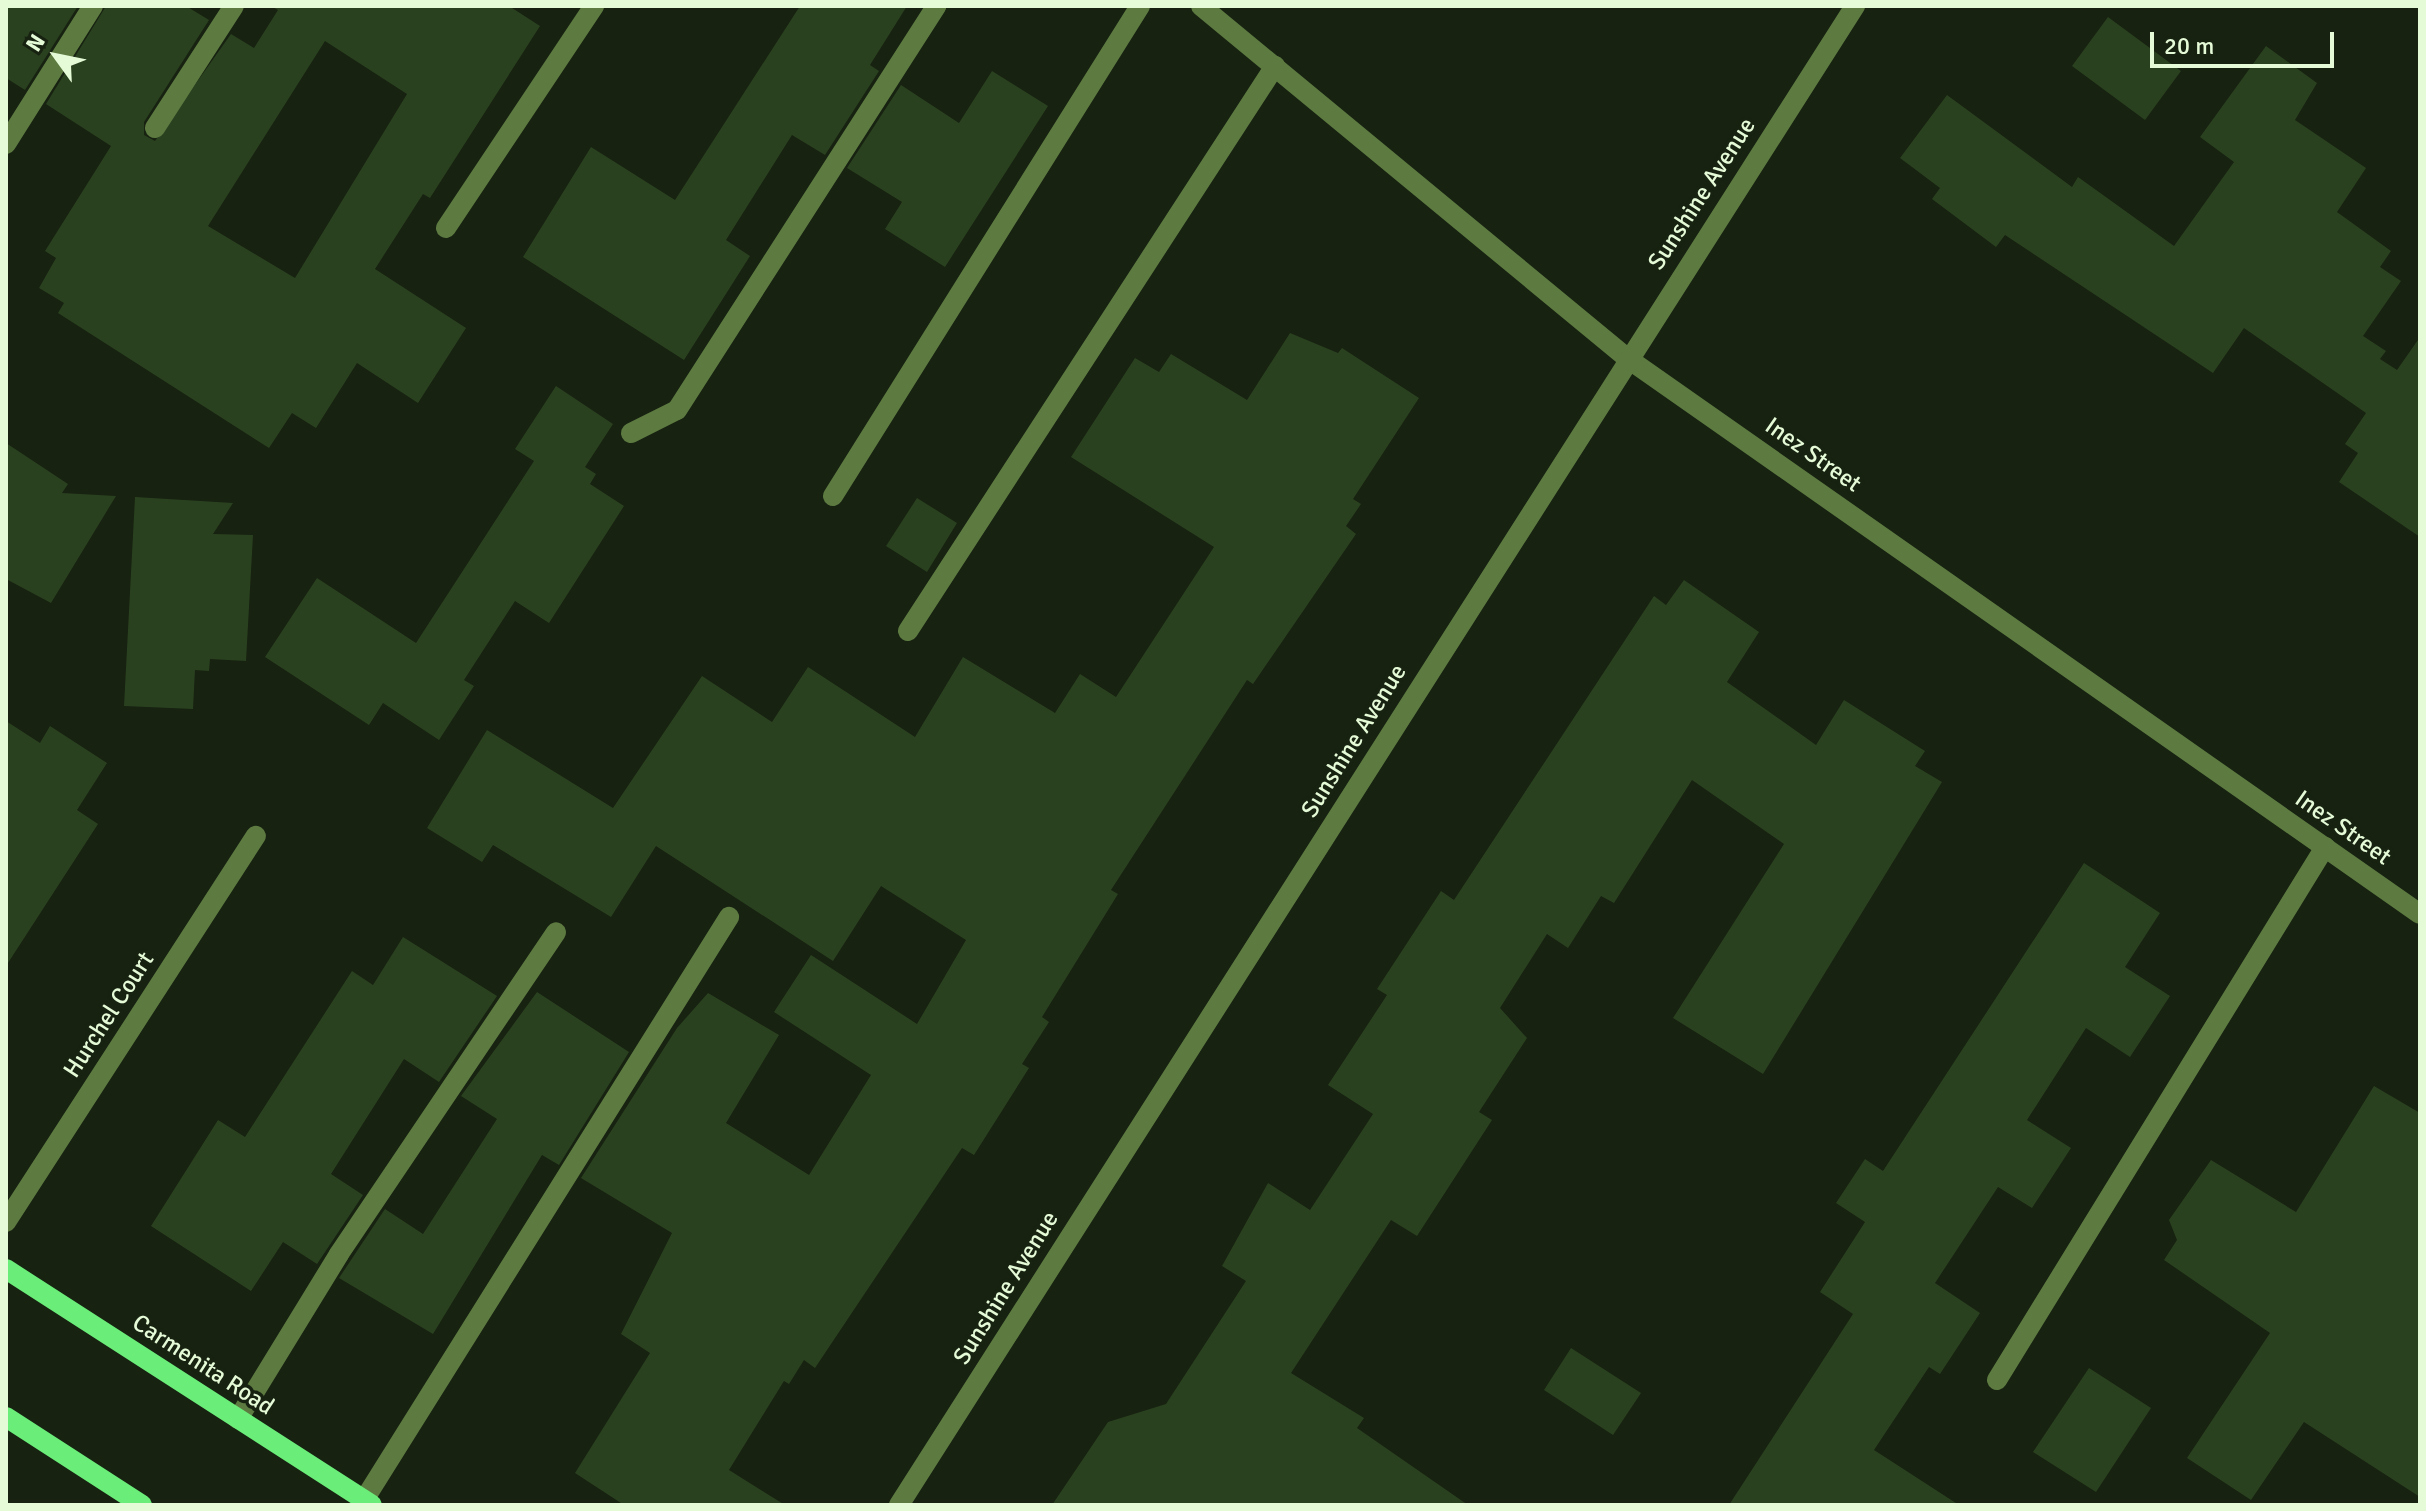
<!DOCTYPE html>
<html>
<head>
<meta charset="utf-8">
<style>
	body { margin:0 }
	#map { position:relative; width:2426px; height:1511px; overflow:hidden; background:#172211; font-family:Signika,sans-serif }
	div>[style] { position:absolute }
	.building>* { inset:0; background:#2a411f }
	.minor>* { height:20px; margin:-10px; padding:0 10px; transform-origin:10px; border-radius:10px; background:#5d7b41 }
	.major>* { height:20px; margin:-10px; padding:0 10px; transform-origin:10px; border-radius:10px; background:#6bed79 }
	span { translate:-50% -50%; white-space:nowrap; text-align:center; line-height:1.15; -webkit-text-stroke:7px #172211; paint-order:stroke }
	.street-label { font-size:24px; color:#e5fad7 }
	.frame { position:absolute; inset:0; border:8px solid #e5fad7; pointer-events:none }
	.north { position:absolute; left:16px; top:16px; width:80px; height:80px; -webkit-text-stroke:6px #172211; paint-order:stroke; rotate:303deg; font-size:22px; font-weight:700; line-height:32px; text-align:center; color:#e5fad7 }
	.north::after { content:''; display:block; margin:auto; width:28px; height:36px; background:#e5fad7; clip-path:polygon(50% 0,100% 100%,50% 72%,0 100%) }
	.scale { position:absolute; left:2150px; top:32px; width:184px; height:36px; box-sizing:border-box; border:4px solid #e5fad7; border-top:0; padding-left:10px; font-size:24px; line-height:28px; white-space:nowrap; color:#e5fad7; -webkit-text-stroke:6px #172211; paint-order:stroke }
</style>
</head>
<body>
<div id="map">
	<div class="building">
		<i style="clip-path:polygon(6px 6px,78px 6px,25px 90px,6px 78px)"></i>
		<i style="clip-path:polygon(evenodd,106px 6px,186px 6px,209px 20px,144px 122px,144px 135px,155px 141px,231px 34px,254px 48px,278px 10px,271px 6px,509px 6px,540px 26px,430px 198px,423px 194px,375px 269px,466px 328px,418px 403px,357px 363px,316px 428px,292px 413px,269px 448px,58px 313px,64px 303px,39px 288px,56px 258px,45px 251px,111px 146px,46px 104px,106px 6px,325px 41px,407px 94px,295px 278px,208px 226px,325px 41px)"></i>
		<i style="clip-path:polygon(800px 6px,907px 6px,870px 65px,879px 71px,825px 155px,792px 135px,726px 240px,750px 256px,684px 360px,523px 257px,591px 147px,675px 200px)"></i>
		<i style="clip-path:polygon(2108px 17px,2181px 71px,2145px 120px,2072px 66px)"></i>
		<i style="clip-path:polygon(2266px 46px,2317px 83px,2295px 120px,2366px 168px,2337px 212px,2391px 251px,2380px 267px,2401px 281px,2363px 336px,2386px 351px,2380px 359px,2397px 370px,2420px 337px,2420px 537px,2339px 482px,2358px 453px,2345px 444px,2366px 413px,2244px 328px,2213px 373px,2005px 235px,1996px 247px,1932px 199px,1940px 188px,1900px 158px,1947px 95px,2072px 187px,2078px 177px,2174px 246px,2234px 162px,2200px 137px)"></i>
		<i style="clip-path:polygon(992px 71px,1048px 106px,945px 267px,885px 229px,902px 202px,847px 168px,901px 85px,959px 123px)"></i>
		<i style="clip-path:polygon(1290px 333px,1338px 353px,1342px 348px,1419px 398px,1353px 499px,1361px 504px,1346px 526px,1356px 534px,1253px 684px,1247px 680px,1111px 890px,1118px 894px,1042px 1017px,1049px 1022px,1022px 1064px,1029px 1068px,974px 1155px,962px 1148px,815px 1368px,804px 1360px,789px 1384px,784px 1381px,729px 1470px,785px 1505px,624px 1505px,575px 1473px,650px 1353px,621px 1334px,672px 1233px,581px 1178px,677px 1028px,708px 993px,779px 1035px,726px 1123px,809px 1175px,871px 1075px,774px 1012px,811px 955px,917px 1024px,966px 940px,881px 886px,833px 961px,656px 846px,611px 917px,493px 845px,482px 862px,427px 828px,487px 730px,613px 808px,702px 676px,772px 722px,808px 667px,915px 737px,963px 657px,1055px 713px,1080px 674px,1116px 697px,1214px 547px,1071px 457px,1135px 358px,1159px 372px,1171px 354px,1247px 400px)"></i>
		<i style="clip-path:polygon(556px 386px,613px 424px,585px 467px,596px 474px,590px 484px,624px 506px,549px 623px,515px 601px,464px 680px,474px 686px,439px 740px,383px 703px,369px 725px,265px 657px,317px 578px,416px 643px,534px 461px,515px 449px)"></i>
		<i style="clip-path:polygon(6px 443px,68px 484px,62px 493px,116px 496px,51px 603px,6px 579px)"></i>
		<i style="clip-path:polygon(135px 497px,233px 503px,213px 534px,253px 535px,246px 661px,210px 659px,209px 671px,195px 670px,193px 709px,124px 706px)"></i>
		<i style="clip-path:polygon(917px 498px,957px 523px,927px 572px,886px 546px)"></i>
		<i style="clip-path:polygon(1684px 580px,1759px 632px,1727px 682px,1816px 745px,1844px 700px,1925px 751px,1915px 766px,1942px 782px,1763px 1074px,1673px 1018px,1784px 844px,1692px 780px,1614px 903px,1601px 896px,1568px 948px,1547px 934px,1500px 1008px,1527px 1038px,1479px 1112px,1492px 1120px,1417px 1236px,1391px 1220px,1291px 1373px,1364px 1418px,1357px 1428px,1468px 1505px,1052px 1505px,1108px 1422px,1166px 1404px,1246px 1281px,1222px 1266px,1268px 1183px,1310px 1210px,1373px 1114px,1328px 1085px,1387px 995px,1377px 989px,1441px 891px,1454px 900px,1654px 596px,1666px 605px)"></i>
		<i style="clip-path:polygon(6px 721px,40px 743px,50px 726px,107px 763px,77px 810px,98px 824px,6px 966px)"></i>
		<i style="clip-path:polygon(2084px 863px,2160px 913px,2125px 967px,2170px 996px,2130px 1057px,2086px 1028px,2027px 1120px,2071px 1148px,2032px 1208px,1998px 1187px,1935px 1283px,1980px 1313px,1940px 1374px,1929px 1367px,1874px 1450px,1959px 1505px,1729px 1505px,1853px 1314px,1820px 1292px,1865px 1222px,1836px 1203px,1865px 1159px,1883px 1171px)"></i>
		<i style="clip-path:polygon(403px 937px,497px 996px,439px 1082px,404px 1059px,331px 1174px,363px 1195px,317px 1264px,283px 1242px,251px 1291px,151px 1226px,218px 1120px,245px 1137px,352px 971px,373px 985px)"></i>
		<i style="clip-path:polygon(537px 992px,629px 1052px,559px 1165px,542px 1155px,433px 1334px,339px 1278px,385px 1209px,423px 1234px,497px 1119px,461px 1096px)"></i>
		<i style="clip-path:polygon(2374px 1086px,2420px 1113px,2420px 1497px,2304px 1422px,2251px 1500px,2187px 1458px,2270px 1333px,2164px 1260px,2177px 1240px,2169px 1220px,2211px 1160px,2296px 1212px)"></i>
		<i style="clip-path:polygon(1571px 1348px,1641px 1393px,1613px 1435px,1544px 1390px)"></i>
		<i style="clip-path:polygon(2089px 1368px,2151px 1408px,2096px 1492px,2033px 1452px)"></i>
	</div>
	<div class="minor">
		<i style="left:1201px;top:6px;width:553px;rotate:39.57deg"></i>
		<i style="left:1627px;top:358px;width:968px;rotate:35.04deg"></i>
		<i style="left:155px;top:128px;width:145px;rotate:-57.1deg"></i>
		<i style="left:6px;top:144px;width:163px;rotate:-57.8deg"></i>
		<i style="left:446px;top:228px;width:267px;rotate:-56.3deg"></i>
		<i style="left:631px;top:433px;width:51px;rotate:-26.6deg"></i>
		<i style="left:677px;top:410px;width:480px;rotate:-57.3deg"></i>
		<i style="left:833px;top:496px;width:578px;rotate:-57.93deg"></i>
		<i style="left:908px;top:631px;width:674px;rotate:-56.99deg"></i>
		<i style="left:6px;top:1222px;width:460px;rotate:-57.1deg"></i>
		<i style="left:1997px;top:1380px;width:626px;rotate:-58.39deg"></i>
		<i style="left:238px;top:1419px;width:193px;rotate:-58.5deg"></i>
		<i style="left:339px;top:1254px;width:388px;rotate:-56deg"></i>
		<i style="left:364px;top:1500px;width:688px;rotate:-57.95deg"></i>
		<i style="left:899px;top:1505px;width:1778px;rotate:-57.47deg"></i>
	</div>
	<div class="major">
		<i style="left:6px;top:1269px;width:435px;rotate:32.8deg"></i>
		<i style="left:6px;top:1417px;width:162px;rotate:32.9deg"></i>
	</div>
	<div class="street-label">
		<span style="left:1702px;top:194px;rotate:-57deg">Sunshine Avenue</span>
		<span style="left:1813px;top:455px;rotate:35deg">Inez Street</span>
		<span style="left:1354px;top:741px;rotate:-58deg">Sunshine Avenue</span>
		<span style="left:2343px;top:828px;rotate:35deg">Inez Street</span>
		<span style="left:109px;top:1015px;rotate:-57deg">Hurchel Court</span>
		<span style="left:1006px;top:1288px;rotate:-58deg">Sunshine Avenue</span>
		<span style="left:203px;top:1365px;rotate:33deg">Carmenita Road</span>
	</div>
	<div class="frame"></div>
	<div class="north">N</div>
	<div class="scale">20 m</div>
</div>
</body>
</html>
